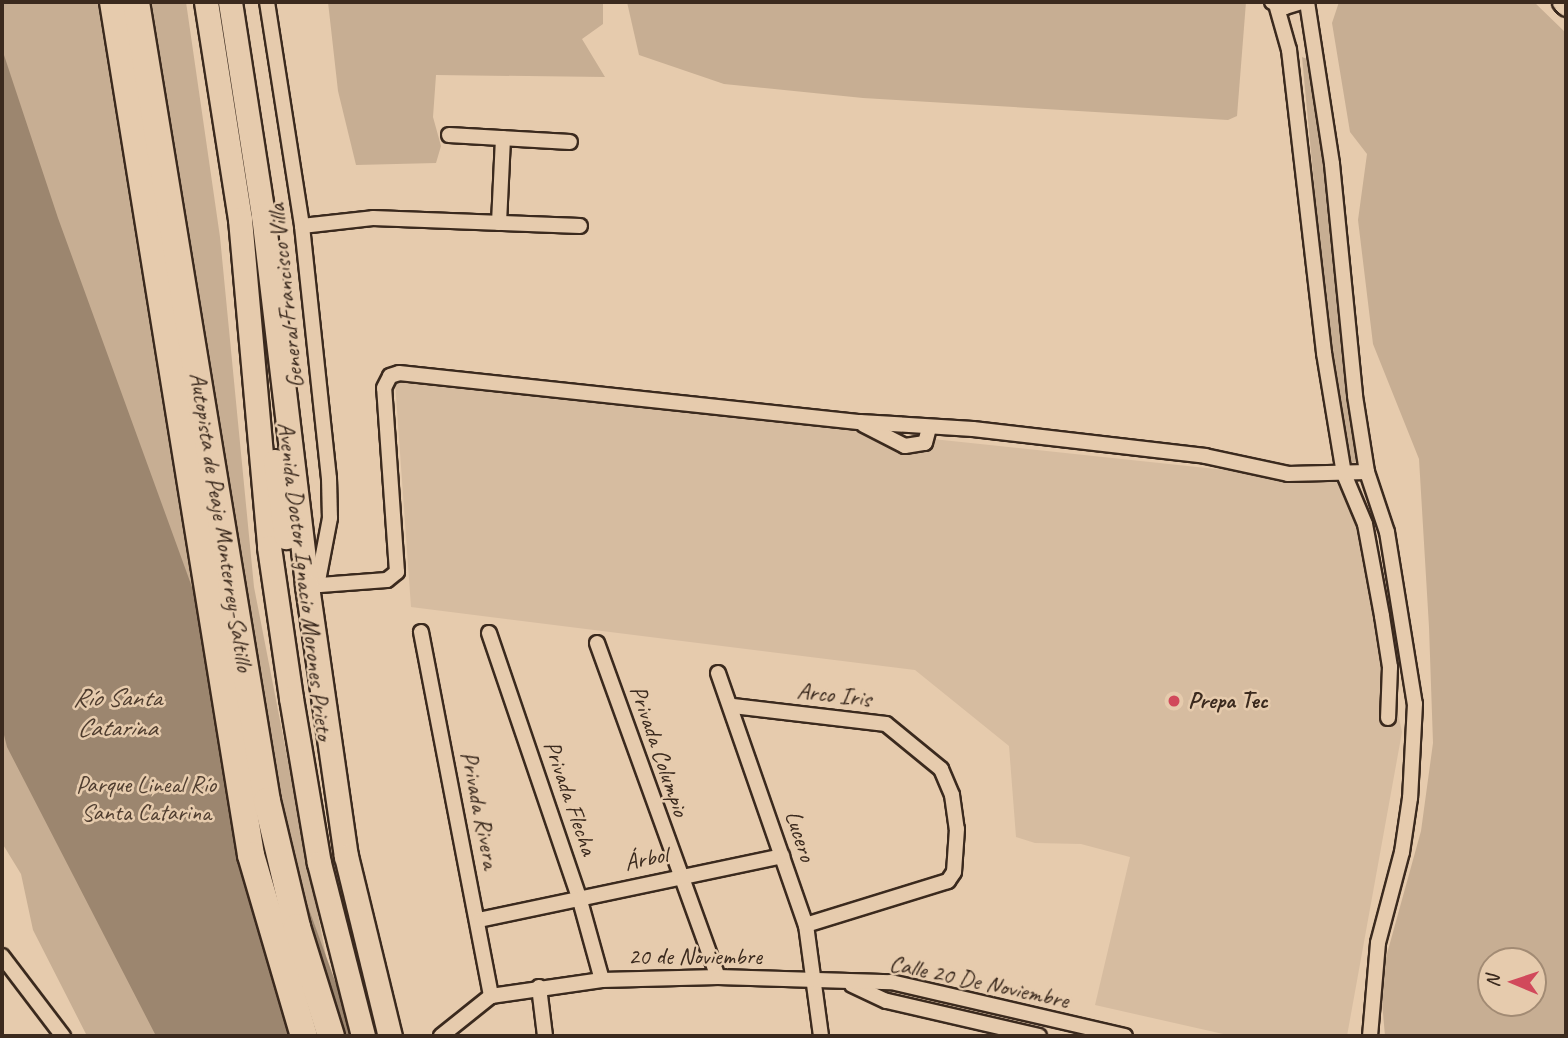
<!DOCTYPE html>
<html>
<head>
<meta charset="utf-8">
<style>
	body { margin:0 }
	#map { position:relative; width:1568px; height:1038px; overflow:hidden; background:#e6cbad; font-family:Caveat,sans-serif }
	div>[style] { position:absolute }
	.built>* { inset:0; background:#d6bca0 }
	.green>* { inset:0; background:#c7ae93 }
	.water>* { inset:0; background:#9c866f }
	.roads { filter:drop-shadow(2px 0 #3b2a1e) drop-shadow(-2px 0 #3b2a1e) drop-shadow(0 2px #3b2a1e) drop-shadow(0 -2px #3b2a1e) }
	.minor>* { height:14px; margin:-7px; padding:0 7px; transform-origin:7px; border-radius:7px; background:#e6cbad }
	.secondary>* { height:21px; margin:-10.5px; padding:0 10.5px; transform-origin:10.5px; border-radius:10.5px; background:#e6cbad }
	.primary>* { height:23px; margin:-11.5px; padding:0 11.5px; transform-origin:11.5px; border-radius:11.5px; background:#e6cbad }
	.motorway>* { height:26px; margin:-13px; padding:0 13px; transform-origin:13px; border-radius:13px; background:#e6cbad }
	.dots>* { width:19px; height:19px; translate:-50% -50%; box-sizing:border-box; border:4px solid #e6cbad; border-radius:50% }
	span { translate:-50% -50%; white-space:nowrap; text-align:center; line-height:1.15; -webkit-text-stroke:5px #e6cbad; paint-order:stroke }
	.street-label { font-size:24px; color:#3b2a1e }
	.poi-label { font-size:24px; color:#3b2a1e; font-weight:700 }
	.left { translate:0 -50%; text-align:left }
	.park-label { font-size:24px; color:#503e30 }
	.water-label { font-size:26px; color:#4e3c2e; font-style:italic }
	.frame { position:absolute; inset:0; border:4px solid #3b2a1e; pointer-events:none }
	.north { position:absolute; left:1477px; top:947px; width:70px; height:70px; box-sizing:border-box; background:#e6cbad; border:2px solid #a28b74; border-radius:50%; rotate:272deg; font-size:19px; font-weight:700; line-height:28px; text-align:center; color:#3b2a1e }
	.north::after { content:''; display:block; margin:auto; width:24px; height:32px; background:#d1495b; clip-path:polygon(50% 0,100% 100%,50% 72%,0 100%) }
</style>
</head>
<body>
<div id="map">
	<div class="built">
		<i style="clip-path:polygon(395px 382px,1339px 482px,1361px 541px,1402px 732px,1347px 1036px,1232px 1036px,1095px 1005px,1130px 857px,1081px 844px,1035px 843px,1016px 837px,1009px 746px,915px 670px,411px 607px)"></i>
	</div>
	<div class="green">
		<i style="clip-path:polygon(2px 2px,186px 2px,220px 237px,254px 587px,333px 992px,345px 1036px,87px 1036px,33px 930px,21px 874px,2px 843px)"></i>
		<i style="clip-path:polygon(328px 2px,603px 2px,603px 24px,582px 39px,605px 77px,436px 75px,433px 117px,441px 146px,436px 163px,356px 165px,338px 91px)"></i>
		<i style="clip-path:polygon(627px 2px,1246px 2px,1237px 116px,1228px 120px,863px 98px,724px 84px,639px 55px)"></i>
		<i style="clip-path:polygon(evenodd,1339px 2px,1534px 2px,1566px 33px,1566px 1036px,1385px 1036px,1380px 979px,1421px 831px,1433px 743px,1429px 627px,1419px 459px,1373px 344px,1358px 220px,1367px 154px,1350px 132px,1332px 23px,1339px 2px,1491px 961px,1533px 961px,1533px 1003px,1491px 1003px,1491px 961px)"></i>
		<i style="clip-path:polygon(1302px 57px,1310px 60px,1359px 462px,1349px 463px,1324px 290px)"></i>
	</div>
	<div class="water">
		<i style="clip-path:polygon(2px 49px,58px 218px,355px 1036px,156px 1036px,7px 747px,2px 727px)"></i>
	</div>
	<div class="roads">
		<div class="minor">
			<i style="left:267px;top:2px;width:227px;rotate:81.1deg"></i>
			<i style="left:302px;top:226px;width:253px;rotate:83.9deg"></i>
			<i style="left:329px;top:478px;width:40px;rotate:88.6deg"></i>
			<i style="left:330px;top:518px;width:69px;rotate:100.8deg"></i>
			<i style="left:1272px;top:2px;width:14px;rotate:21deg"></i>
			<i style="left:1285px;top:7px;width:17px;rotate:-17deg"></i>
			<i style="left:1307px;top:2px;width:164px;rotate:81.2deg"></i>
			<i style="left:1332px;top:164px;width:233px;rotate:84.3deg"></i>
			<i style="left:1355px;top:396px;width:77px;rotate:81deg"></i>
			<i style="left:1367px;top:472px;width:63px;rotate:71.6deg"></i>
			<i style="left:1387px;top:532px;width:174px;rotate:80.8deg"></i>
			<i style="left:1415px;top:704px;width:94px;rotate:93deg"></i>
			<i style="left:1410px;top:798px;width:55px;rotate:98.4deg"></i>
			<i style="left:1402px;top:852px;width:94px;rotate:104.8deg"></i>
			<i style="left:1378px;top:943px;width:93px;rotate:94.9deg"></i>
			<i style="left:1276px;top:4px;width:48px;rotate:74.2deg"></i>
			<i style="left:1289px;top:50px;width:305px;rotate:83.4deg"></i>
			<i style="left:1324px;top:353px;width:123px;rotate:80.6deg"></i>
			<i style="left:1344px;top:474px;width:54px;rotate:67.2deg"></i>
			<i style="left:1365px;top:524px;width:94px;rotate:79.5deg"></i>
			<i style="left:1382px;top:616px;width:52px;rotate:81.1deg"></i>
			<i style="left:1390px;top:667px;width:51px;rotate:92.2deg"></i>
			<i style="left:449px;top:135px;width:121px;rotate:3.3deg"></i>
			<i style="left:499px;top:223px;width:85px;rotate:-87.3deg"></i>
			<i style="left:302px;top:226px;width:71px;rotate:-6.4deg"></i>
			<i style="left:373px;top:218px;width:207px;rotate:2.2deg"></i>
			<i style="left:864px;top:425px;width:46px;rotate:27.1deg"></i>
			<i style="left:905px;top:446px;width:20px;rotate:-9deg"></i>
			<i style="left:925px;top:443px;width:16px;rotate:-75deg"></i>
			<i style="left:307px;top:586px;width:80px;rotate:-4.3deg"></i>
			<i style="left:387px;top:580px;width:13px;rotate:-39deg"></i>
			<i style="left:397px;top:572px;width:184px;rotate:-94deg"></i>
			<i style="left:384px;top:388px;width:13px;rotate:-63deg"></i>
			<i style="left:390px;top:376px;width:9px;rotate:-18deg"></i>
			<i style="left:399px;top:373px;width:464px;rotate:6.1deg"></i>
			<i style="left:860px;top:422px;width:113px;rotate:3.5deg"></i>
			<i style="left:973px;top:429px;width:234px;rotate:6.6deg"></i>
			<i style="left:1205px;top:456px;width:85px;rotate:12.2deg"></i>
			<i style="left:1288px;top:474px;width:79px;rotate:-1.5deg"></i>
			<i style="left:421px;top:632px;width:371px;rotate:79.1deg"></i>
			<i style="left:489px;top:633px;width:279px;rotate:71.2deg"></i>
			<i style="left:579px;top:897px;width:86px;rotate:74.5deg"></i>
			<i style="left:597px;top:643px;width:355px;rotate:70.1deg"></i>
			<i style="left:718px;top:673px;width:267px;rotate:70.8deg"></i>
			<i style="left:806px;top:925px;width:112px;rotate:82.3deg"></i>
			<i style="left:733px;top:706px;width:154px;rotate:6.7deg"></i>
			<i style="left:886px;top:724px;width:71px;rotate:39.3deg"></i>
			<i style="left:941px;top:769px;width:28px;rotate:67deg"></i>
			<i style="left:952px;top:795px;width:34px;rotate:82deg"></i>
			<i style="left:957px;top:829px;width:43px;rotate:94deg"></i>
			<i style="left:954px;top:872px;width:11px;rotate:124deg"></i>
			<i style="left:948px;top:881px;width:149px;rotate:162.8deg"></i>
			<i style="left:479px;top:920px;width:310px;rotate:-11.9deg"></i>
			<i style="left:2px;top:956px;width:101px;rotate:52.7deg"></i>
			<i style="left:852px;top:985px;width:38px;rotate:25deg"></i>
			<i style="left:887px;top:1001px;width:156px;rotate:13deg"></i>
			<i style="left:539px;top:987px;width:49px;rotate:83deg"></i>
			<i style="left:441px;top:1036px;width:64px;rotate:-38.7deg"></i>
			<i style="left:491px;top:996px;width:112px;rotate:-8.2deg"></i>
			<i style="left:602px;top:980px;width:116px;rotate:-1.5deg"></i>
			<i style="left:718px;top:977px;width:173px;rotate:1.7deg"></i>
			<i style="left:891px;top:982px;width:240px;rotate:13deg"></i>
		</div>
		<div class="secondary">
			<i style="left:1563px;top:2px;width:4px;rotate:45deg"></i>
		</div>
		<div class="primary">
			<i style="left:206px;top:2px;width:220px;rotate:81.1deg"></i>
			<i style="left:240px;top:219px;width:329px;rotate:84.9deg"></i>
			<i style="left:269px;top:547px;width:153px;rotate:81.7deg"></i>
			<i style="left:291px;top:698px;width:167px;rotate:80.4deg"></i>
			<i style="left:319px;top:863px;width:179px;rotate:75.7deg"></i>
			<i style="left:230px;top:2px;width:216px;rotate:81.2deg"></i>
			<i style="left:263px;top:215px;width:374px;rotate:83.2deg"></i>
			<i style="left:307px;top:586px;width:273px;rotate:81.8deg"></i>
			<i style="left:346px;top:856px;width:185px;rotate:76.3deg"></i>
			<i style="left:275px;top:461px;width:77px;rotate:81.8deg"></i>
		</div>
		<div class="motorway">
			<i style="left:113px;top:2px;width:864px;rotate:80.81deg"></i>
			<i style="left:251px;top:855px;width:189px;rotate:73.7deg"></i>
			<i style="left:136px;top:2px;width:810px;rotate:80.69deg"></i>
			<i style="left:267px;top:801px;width:130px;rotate:76.6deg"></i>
			<i style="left:297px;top:927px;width:114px;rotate:72.7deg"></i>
		</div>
	</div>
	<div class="dots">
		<i style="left:1174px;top:701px;background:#d1495b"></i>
	</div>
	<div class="street-label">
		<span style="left:286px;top:296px;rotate:-96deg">General Francisco Villa</span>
		<span style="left:221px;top:522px;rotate:81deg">Autopista de Peaje Monterrey-Saltillo</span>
		<span style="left:305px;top:581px;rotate:83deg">Avenida Doctor Ignacio Morones Prieto</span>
		<span style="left:834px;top:695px;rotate:7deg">Arco Iris</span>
		<span style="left:659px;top:751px;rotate:71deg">Privada Columpio</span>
		<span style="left:570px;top:798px;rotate:71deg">Privada Flecha</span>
		<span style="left:480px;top:810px;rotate:79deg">Privada Rivera</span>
		<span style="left:800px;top:836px;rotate:72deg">Lucero</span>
		<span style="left:646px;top:859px;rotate:-12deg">Árbol</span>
		<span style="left:695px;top:957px">20 de Noviembre</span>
		<span style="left:979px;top:982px;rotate:12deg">Calle 20 De Noviembre</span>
	</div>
	<div class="poi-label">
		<span class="left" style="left:1188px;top:701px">Prepa Tec</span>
	</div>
	<div class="park-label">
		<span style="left:146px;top:799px">Parque Lineal Río<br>Santa Catarina</span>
	</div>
	<div class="water-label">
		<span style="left:117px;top:713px">Río Santa<br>Catarina</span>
	</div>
	<div class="frame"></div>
	<div class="north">N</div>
</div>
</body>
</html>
